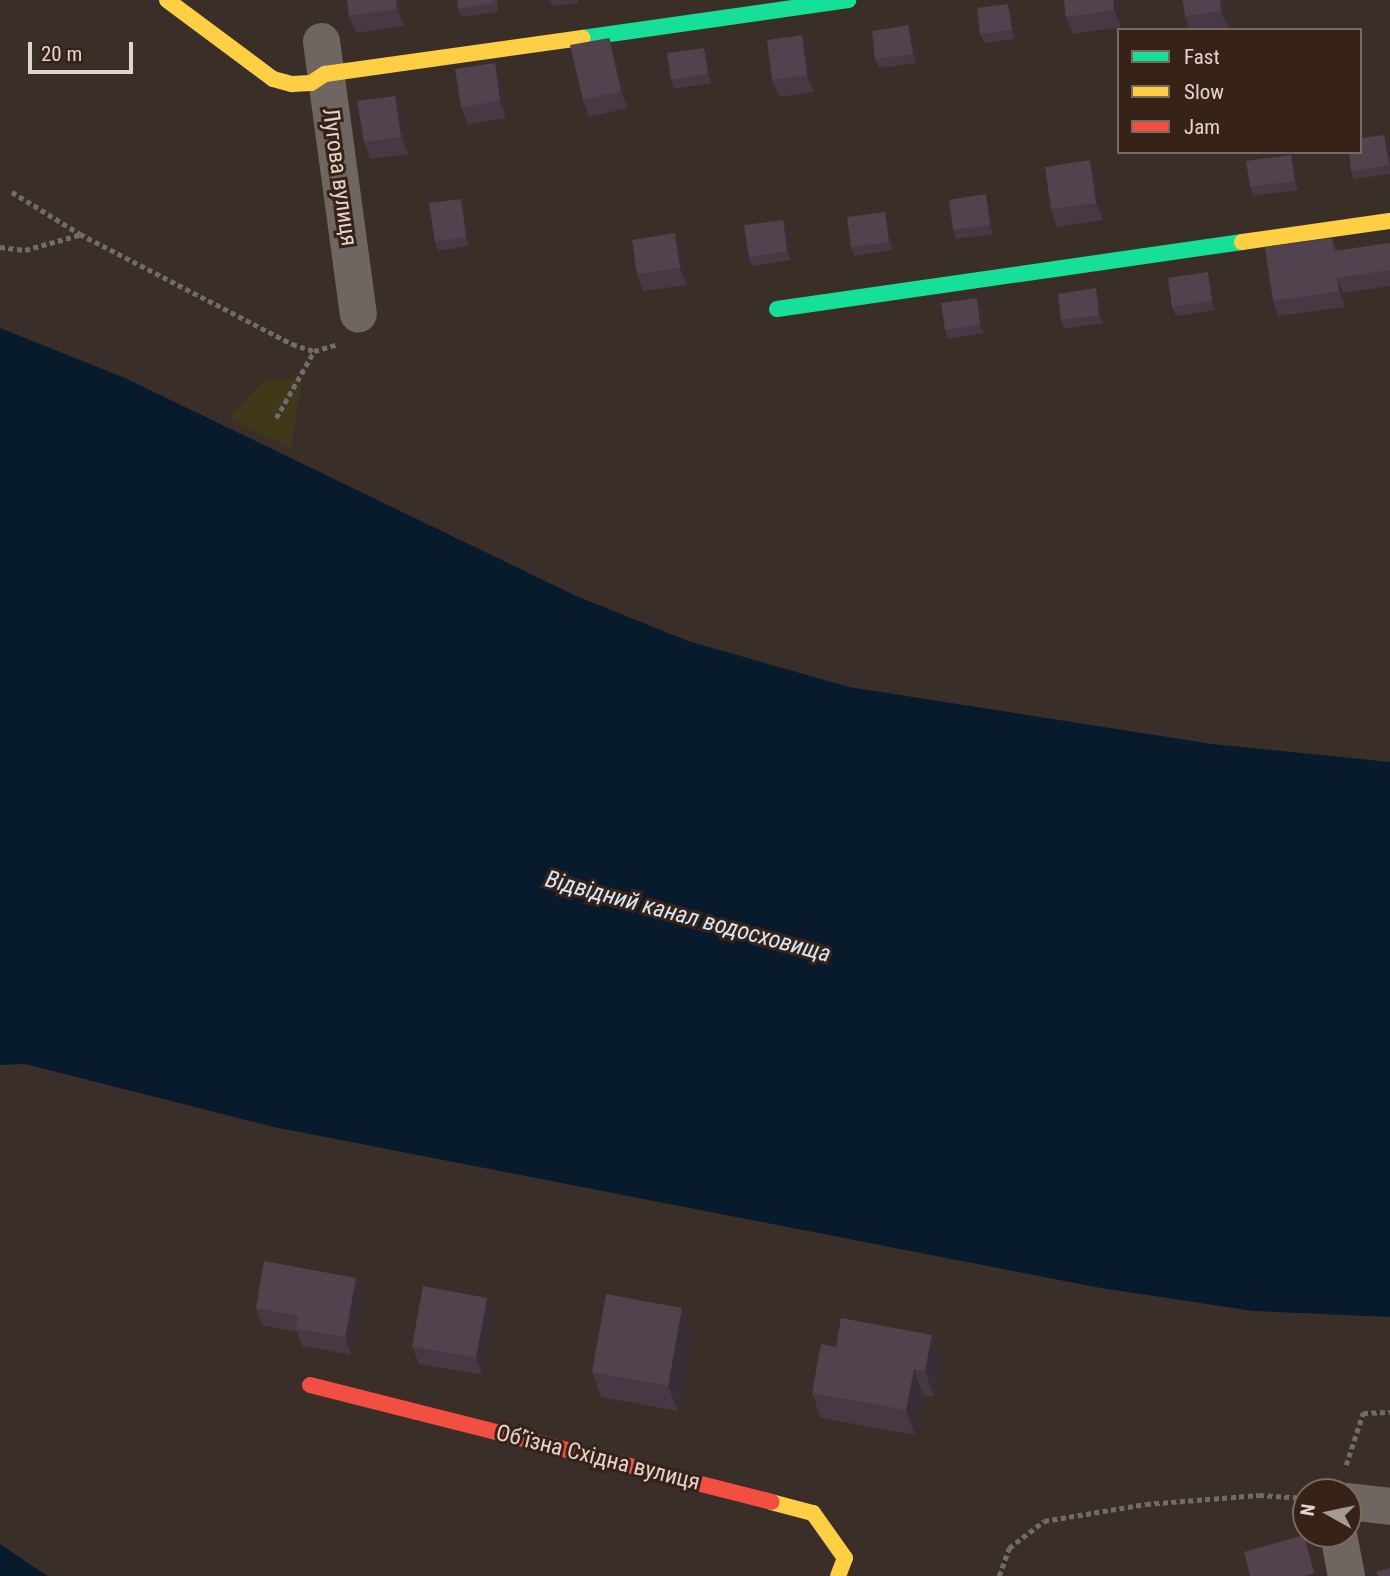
<!DOCTYPE html>
<html>
<head>
<meta charset="utf-8">
<style>
	body { margin:0 }
	#map { position:relative; width:1390px; height:1576px; overflow:hidden; background:#3a2e28; font-family:"Roboto Condensed",sans-serif }
	div>[style] { position:absolute }
	.sand>* { inset:0; background:#40381b }
	.water>* { inset:0; background:#081b2d }
	.path>* { height:4.5px; margin-top:-2.25px; transform-origin:0; background:repeating-linear-gradient(90deg,#736b67 0 5px,transparent 0 8.5px) }
	.street>* { height:37px; margin:-18.5px; padding:0 18.5px; transform-origin:18.5px; border-radius:18.5px; background:#6f6661 }
	.fast>* { height:16px; margin:-8px; padding:0 8px; transform-origin:8px; border-radius:8px; background:#16e098 }
	.slow>* { height:16px; margin:-8px; padding:0 8px; transform-origin:8px; border-radius:8px; background:#ffcf43 }
	.jam>* { height:16px; margin:-8px; padding:0 8px; transform-origin:8px; border-radius:8px; background:#f24e42 }
	.wall>* { inset:0; background:#463943 }
	.shaded-wall>* { inset:0; background:#392e37 }
	.building>* { inset:0; background:#51424e }
	span { translate:-50% -50%; white-space:nowrap; text-align:center; line-height:1.15; -webkit-text-stroke:6px #372217; paint-order:stroke }
	.street-label { font-size:23px; color:#e2d4cd }
	.water-label { font-size:24px; color:#d4e6f8; font-style:italic }
	.legend { position:absolute; left:1117px; top:28px; width:245px; height:126px; box-sizing:border-box; background:#372217; border:2px solid #7b6960; margin:0; padding:9px 12px; list-style:none; font-size:21px; color:#e2d4cd }
	.legend li { display:flex; align-items:center; gap:14px; height:35px }
	.legend b { width:35px; border:2px solid #7b6960 }
	.north { position:absolute; left:1292px; top:1478px; width:70px; height:70px; box-sizing:border-box; background:#372217; border:2px solid #7b6960; border-radius:50%; rotate:279deg; font-size:19px; font-weight:700; line-height:28px; text-align:center; color:#e2d4cd }
	.north::after { content:''; display:block; margin:auto; width:24px; height:32px; background:#a79a93; clip-path:polygon(50% 0,100% 100%,50% 72%,0 100%) }
	.scale { position:absolute; left:28px; top:42px; width:105px; height:32px; box-sizing:border-box; border:4px solid #e2d4cd; border-top:0; padding-left:9px; font-size:21px; line-height:24px; white-space:nowrap; color:#e2d4cd; -webkit-text-stroke:5px #372217; paint-order:stroke }
</style>
</head>
<body>
<div id="map">
	<div class="sand">
		<i style="clip-path:polygon(265px 379px,302px 380px,291px 448px,229px 419px)"></i>
	</div>
	<div class="water">
		<i style="clip-path:polygon(0 328px,125px 378px,574px 595px,688px 641px,849px 687px,1212px 744px,1390px 762px,1390px 1317px,1253px 1311px,1095px 1287px,274px 1127px,25px 1064px,0 1065px)"></i>
		<i style="clip-path:polygon(0 1544px,43px 1573px,48px 1576px,0 1576px)"></i>
	</div>
	<div class="path">
		<i style="left:12px;top:192px;width:80px;rotate:31.7deg"></i>
		<i style="left:80px;top:234px;width:239px;rotate:27.4deg"></i>
		<i style="left:292px;top:344px;width:23px;rotate:18deg"></i>
		<i style="left:314px;top:351px;width:25px;rotate:-16deg"></i>
		<i style="left:0;top:247px;width:25px;rotate:7deg"></i>
		<i style="left:25px;top:250px;width:56px;rotate:-15.5deg"></i>
		<i style="left:276px;top:418px;width:77px;rotate:-60.4deg"></i>
		<i style="left:1346px;top:1465px;width:55px;rotate:-71.9deg"></i>
		<i style="left:1363px;top:1413px;width:27px;rotate:-2deg"></i>
		<i style="left:999px;top:1576px;width:30px;rotate:-70deg"></i>
		<i style="left:1009px;top:1548px;width:44px;rotate:-37.6deg"></i>
		<i style="left:1044px;top:1521px;width:103px;rotate:-9.5deg"></i>
		<i style="left:1146px;top:1504px;width:113px;rotate:-4.6deg"></i>
		<i style="left:1259px;top:1495px;width:47px;rotate:3.7deg"></i>
	</div>
	<div class="street">
		<i style="left:321px;top:41px;width:275px;rotate:82.3deg"></i>
		<i style="left:1348px;top:1501px;width:42px;rotate:6.8deg"></i>
		<i style="left:1338px;top:1534px;width:43px;rotate:79.2deg"></i>
	</div>
	<div class="fast">
		<i style="left:582px;top:38px;width:269px;rotate:-8.1deg"></i>
		<i style="left:777px;top:309px;width:470px;rotate:-8.2deg"></i>
	</div>
	<div class="slow">
		<i style="left:167px;top:0;width:132px;rotate:36.7deg"></i>
		<i style="left:273px;top:79px;width:20px;rotate:15deg"></i>
		<i style="left:292px;top:84px;width:19px;rotate:-3deg"></i>
		<i style="left:311px;top:83px;width:17px;rotate:-33deg"></i>
		<i style="left:325px;top:74px;width:260px;rotate:-8deg"></i>
		<i style="left:1242px;top:242px;width:149px;rotate:-8.1deg"></i>
		<i style="left:771px;top:1502px;width:43px;rotate:14.7deg"></i>
		<i style="left:813px;top:1513px;width:55px;rotate:54.6deg"></i>
		<i style="left:845px;top:1558px;width:19px;rotate:111deg"></i>
	</div>
	<div class="jam">
		<i style="left:310px;top:1385px;width:476px;rotate:14.2deg"></i>
	</div>
	<div class="wall">
		<i style="clip-path:polygon(347px 0,400px 0,404px 26px,356px 33px,349px 16px)"></i>
		<i style="clip-path:polygon(497px 0,498px 12px,461px 17px,458px 9px)"></i>
		<i style="clip-path:polygon(550px 0,578px 0,578px 3px,552px 6px)"></i>
		<i style="clip-path:polygon(1064px 0,1117px 0,1121px 27px,1073px 34px,1066px 17px)"></i>
		<i style="clip-path:polygon(1183px 0,1224px 0,1228px 28px,1215px 30px,1190px 30px,1185px 16px)"></i>
		<i style="clip-path:polygon(1008px 4px,1011px 13px,1015px 39px,984px 43px,980px 34px)"></i>
		<i style="clip-path:polygon(908px 25px,912px 34px,916px 63px,879px 68px,875px 59px)"></i>
		<i style="clip-path:polygon(802px 35px,808px 53px,814px 92px,779px 97px,772px 80px)"></i>
		<i style="clip-path:polygon(609px 38px,615px 55px,628px 108px,589px 117px,583px 100px)"></i>
		<i style="clip-path:polygon(707px 57px,711px 83px,674px 89px,671px 80px)"></i>
		<i style="clip-path:polygon(495px 63px,501px 81px,506px 118px,468px 124px,461px 107px)"></i>
		<i style="clip-path:polygon(395px 96px,401px 113px,408px 154px,370px 159px,364px 142px)"></i>
		<i style="clip-path:polygon(1384px 135px,1388px 144px,1390px 160px,1390px 174px,1354px 179px,1351px 171px)"></i>
		<i style="clip-path:polygon(1291px 155px,1294px 164px,1298px 190px,1253px 196px,1250px 187px)"></i>
		<i style="clip-path:polygon(1096px 178px,1103px 220px,1057px 227px,1051px 209px)"></i>
		<i style="clip-path:polygon(989px 203px,993px 234px,956px 239px,953px 230px)"></i>
		<i style="clip-path:polygon(464px 208px,469px 246px,438px 251px,435px 242px)"></i>
		<i style="clip-path:polygon(783px 220px,786px 229px,791px 260px,752px 266px,749px 257px)"></i>
		<i style="clip-path:polygon(888px 220px,893px 250px,854px 256px,851px 247px)"></i>
		<i style="clip-path:polygon(1332px 238px,1336px 251px,1390px 243px,1390px 286px,1343px 293px,1345px 307px,1278px 316px,1273px 301px)"></i>
		<i style="clip-path:polygon(681px 251px,687px 285px,643px 291px,637px 274px)"></i>
		<i style="clip-path:polygon(1211px 281px,1215px 310px,1176px 316px,1172px 307px)"></i>
		<i style="clip-path:polygon(1099px 297px,1103px 323px,1064px 329px,1061px 320px)"></i>
		<i style="clip-path:polygon(980px 307px,984px 333px,948px 339px,945px 330px)"></i>
		<i style="clip-path:polygon(356px 1278px,362px 1295px,351px 1355px,302px 1346px,297px 1332px,262px 1325px,256px 1308px)"></i>
		<i style="clip-path:polygon(487px 1298px,493px 1315px,482px 1375px,419px 1364px,412px 1346px)"></i>
		<i style="clip-path:polygon(692px 1334px,678px 1411px,601px 1397px,592px 1372px)"></i>
		<i style="clip-path:polygon(941px 1360px,934px 1397px,923px 1395px,915px 1435px,821px 1418px,812px 1393px)"></i>
	</div>
	<div class="shaded-wall">
		<i style="clip-path:polygon(396px 0,400px 0,404px 26px,397px 9px)"></i>
		<i style="clip-path:polygon(1113px 0,1117px 0,1121px 27px,1114px 10px)"></i>
		<i style="clip-path:polygon(1220px 0,1224px 0,1228px 28px,1221px 11px)"></i>
		<i style="clip-path:polygon(1008px 4px,1011px 13px,1015px 39px,1012px 30px)"></i>
		<i style="clip-path:polygon(908px 25px,912px 34px,916px 63px,913px 54px)"></i>
		<i style="clip-path:polygon(802px 35px,808px 53px,814px 92px,807px 75px)"></i>
		<i style="clip-path:polygon(609px 38px,615px 55px,628px 108px,621px 91px)"></i>
		<i style="clip-path:polygon(704px 48px,707px 57px,711px 83px,708px 74px)"></i>
		<i style="clip-path:polygon(495px 63px,501px 81px,506px 118px,500px 101px)"></i>
		<i style="clip-path:polygon(395px 96px,401px 113px,408px 154px,401px 137px)"></i>
		<i style="clip-path:polygon(1384px 135px,1388px 144px,1390px 169px,1389px 165px)"></i>
		<i style="clip-path:polygon(1291px 155px,1294px 164px,1298px 190px,1295px 181px)"></i>
		<i style="clip-path:polygon(1090px 160px,1096px 178px,1103px 220px,1096px 203px)"></i>
		<i style="clip-path:polygon(986px 194px,989px 203px,993px 234px,990px 225px)"></i>
		<i style="clip-path:polygon(461px 199px,464px 208px,469px 246px,466px 237px)"></i>
		<i style="clip-path:polygon(885px 212px,888px 220px,893px 250px,889px 242px)"></i>
		<i style="clip-path:polygon(783px 220px,786px 229px,791px 260px,787px 251px)"></i>
		<i style="clip-path:polygon(675px 233px,681px 251px,687px 285px,680px 268px)"></i>
		<i style="clip-path:polygon(1208px 272px,1211px 281px,1215px 310px,1212px 301px)"></i>
		<i style="clip-path:polygon(1337px 278px,1343px 293px,1345px 307px,1339px 291px)"></i>
		<i style="clip-path:polygon(1096px 288px,1099px 297px,1103px 323px,1099px 315px)"></i>
		<i style="clip-path:polygon(977px 298px,980px 307px,984px 333px,980px 325px)"></i>
		<i style="clip-path:polygon(356px 1278px,362px 1295px,351px 1355px,345px 1337px)"></i>
		<i style="clip-path:polygon(487px 1298px,493px 1315px,482px 1375px,476px 1358px)"></i>
		<i style="clip-path:polygon(682px 1308px,692px 1334px,678px 1411px,668px 1386px)"></i>
		<i style="clip-path:polygon(932px 1335px,941px 1360px,934px 1397px,925px 1371px)"></i>
		<i style="clip-path:polygon(914px 1369px,923px 1395px,915px 1435px,906px 1410px)"></i>
		<i style="clip-path:polygon(1304px 1535px,1310px 1552px,1317px 1576px,1315px 1576px,1314px 1573px)"></i>
	</div>
	<div class="building">
		<i style="clip-path:polygon(347px 0,396px 0,397px 9px,349px 16px)"></i>
		<i style="clip-path:polygon(457px 0,495px 0,495px 3px,458px 9px)"></i>
		<i style="clip-path:polygon(1064px 0,1113px 0,1114px 10px,1066px 17px)"></i>
		<i style="clip-path:polygon(1183px 0,1220px 0,1221px 11px,1185px 16px)"></i>
		<i style="clip-path:polygon(1008px 4px,1012px 30px,980px 34px,977px 8px)"></i>
		<i style="clip-path:polygon(908px 25px,913px 54px,875px 59px,872px 31px)"></i>
		<i style="clip-path:polygon(802px 35px,807px 75px,772px 80px,767px 40px)"></i>
		<i style="clip-path:polygon(609px 38px,621px 91px,583px 100px,570px 45px)"></i>
		<i style="clip-path:polygon(704px 48px,708px 74px,671px 80px,667px 53px)"></i>
		<i style="clip-path:polygon(495px 63px,500px 101px,461px 107px,455px 69px)"></i>
		<i style="clip-path:polygon(395px 96px,401px 137px,364px 142px,357px 101px)"></i>
		<i style="clip-path:polygon(1384px 135px,1389px 165px,1351px 171px,1349px 152px,1360px 152px,1360px 138px)"></i>
		<i style="clip-path:polygon(1291px 155px,1295px 181px,1250px 187px,1246px 161px)"></i>
		<i style="clip-path:polygon(1090px 160px,1096px 203px,1051px 209px,1045px 167px)"></i>
		<i style="clip-path:polygon(986px 194px,990px 225px,953px 230px,949px 200px)"></i>
		<i style="clip-path:polygon(461px 199px,466px 237px,435px 242px,429px 203px)"></i>
		<i style="clip-path:polygon(885px 212px,889px 242px,851px 247px,847px 217px)"></i>
		<i style="clip-path:polygon(783px 220px,787px 251px,749px 257px,744px 225px)"></i>
		<i style="clip-path:polygon(675px 233px,680px 268px,637px 274px,632px 240px)"></i>
		<i style="clip-path:polygon(1332px 238px,1333px 251px,1390px 243px,1390px 270px,1337px 278px,1339px 291px,1273px 301px,1265px 247px)"></i>
		<i style="clip-path:polygon(1208px 272px,1212px 301px,1172px 307px,1168px 278px)"></i>
		<i style="clip-path:polygon(1096px 288px,1099px 315px,1061px 320px,1058px 294px)"></i>
		<i style="clip-path:polygon(977px 298px,980px 325px,945px 330px,941px 303px)"></i>
		<i style="clip-path:polygon(264px 1261px,356px 1278px,345px 1337px,296px 1329px,298px 1316px,256px 1308px)"></i>
		<i style="clip-path:polygon(423px 1286px,487px 1298px,476px 1358px,412px 1346px)"></i>
		<i style="clip-path:polygon(606px 1294px,682px 1308px,668px 1386px,592px 1372px)"></i>
		<i style="clip-path:polygon(841px 1318px,932px 1335px,925px 1371px,914px 1369px,906px 1410px,812px 1393px,821px 1344px,836px 1347px)"></i>
		<i style="clip-path:polygon(1304px 1535px,1314px 1573px,1305px 1576px,1250px 1576px,1244px 1552px)"></i>
		<i style="clip-path:polygon(1390px 1568px,1390px 1576px,1378px 1576px,1376px 1572px)"></i>
	</div>
	<div class="street-label">
		<span style="left:339px;top:177px;rotate:82deg">Лугова вулиця</span>
		<span style="left:598px;top:1458px;rotate:14deg">Обʼїзна Східна вулиця</span>
	</div>
	<div class="water-label">
		<span style="left:688px;top:917px;rotate:15deg">Відвідний канал водосховища</span>
	</div>
	<ul class="legend">
	<li><b style="height:9px;background:#16e098"></b>Fast</li>
	<li><b style="height:9px;background:#ffcf43"></b>Slow</li>
	<li><b style="height:9px;background:#f24e42"></b>Jam</li>
	</ul>
	<div class="north">N</div>
	<div class="scale">20 m</div>
</div>
</body>
</html>
